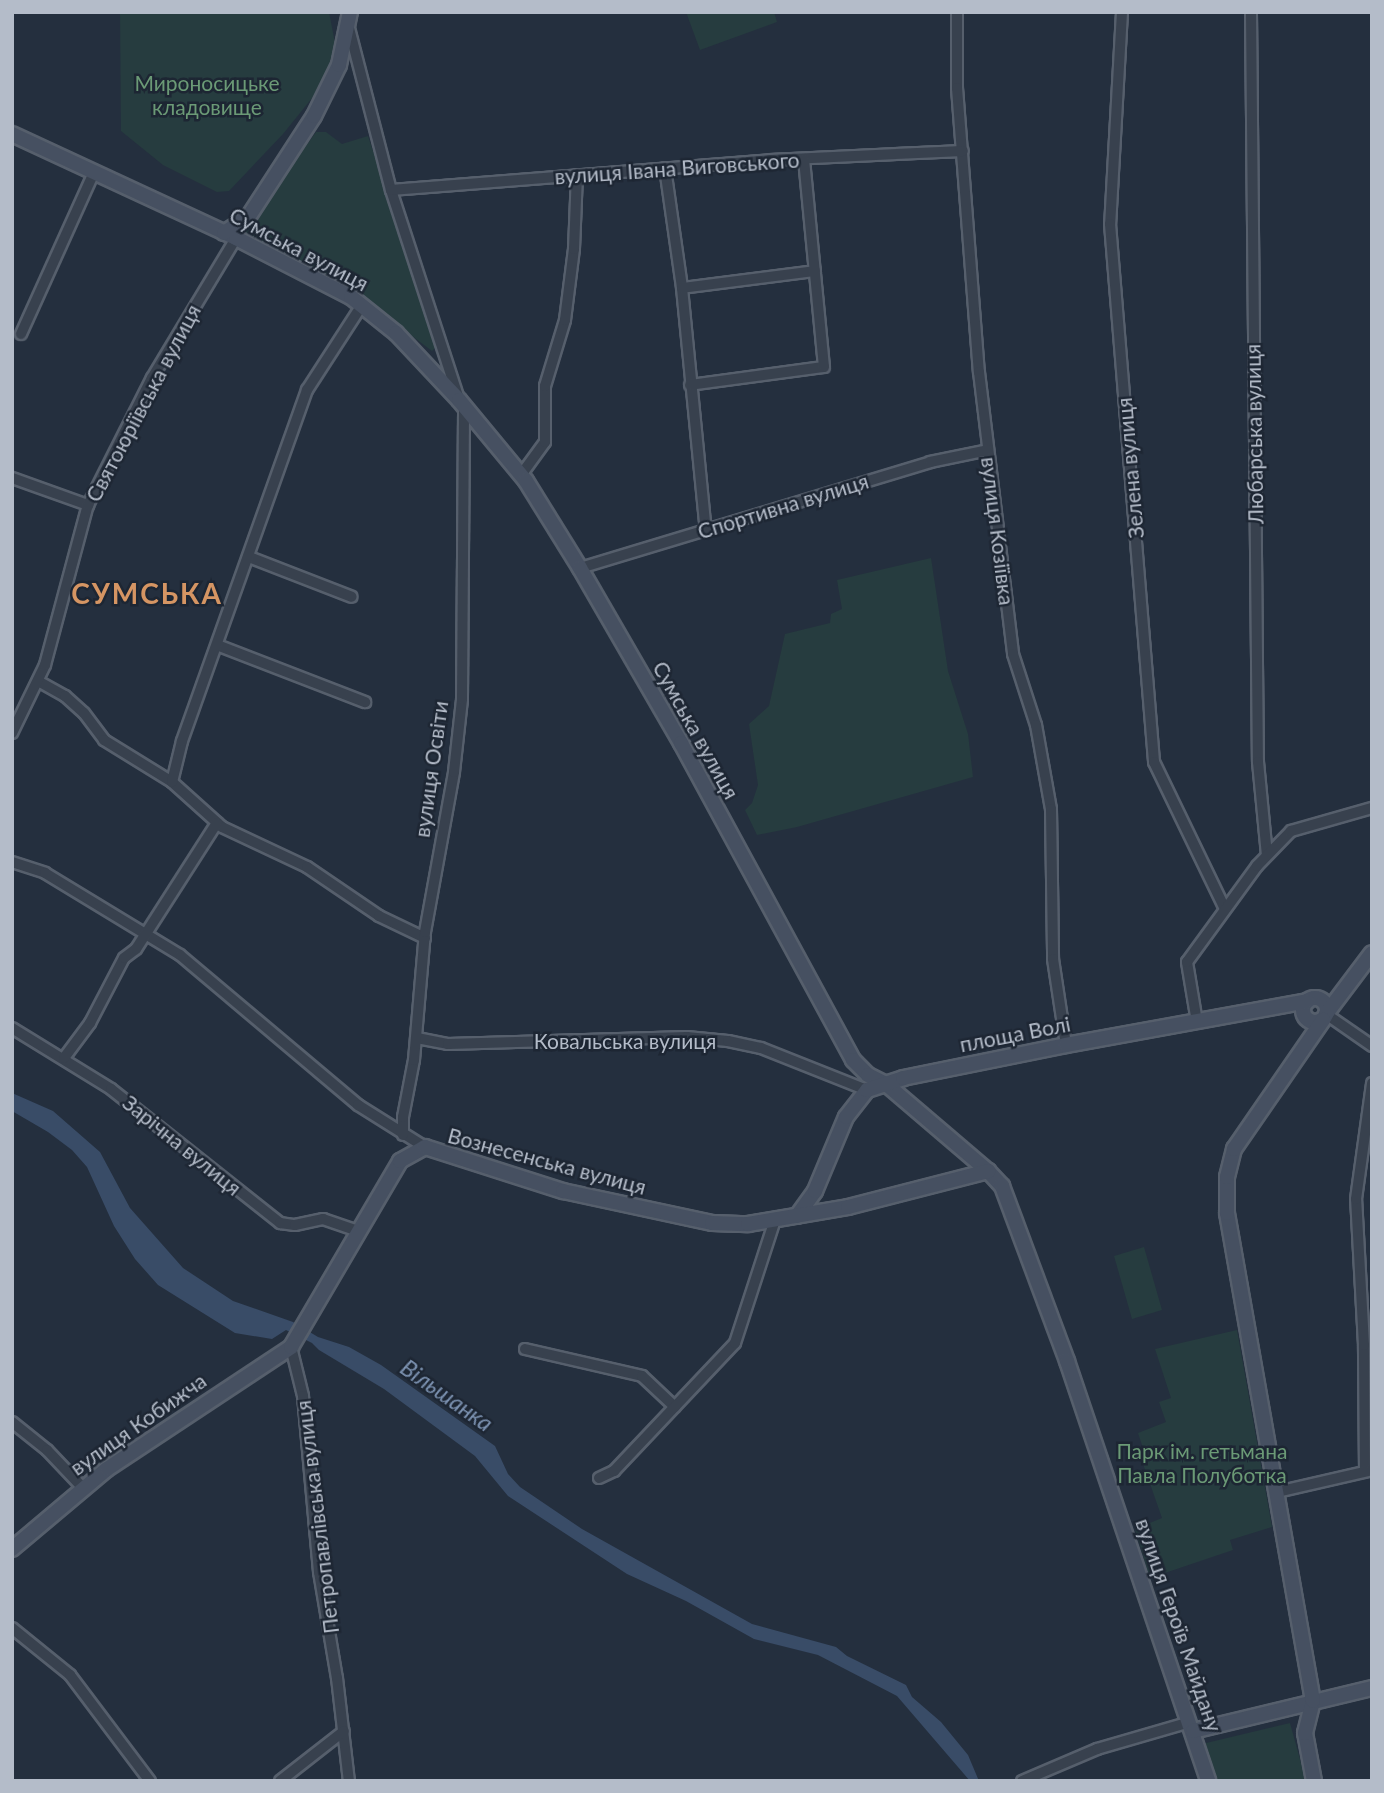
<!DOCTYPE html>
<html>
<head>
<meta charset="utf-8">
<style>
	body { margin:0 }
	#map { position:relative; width:1384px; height:1793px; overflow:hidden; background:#242f3e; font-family:Lato,sans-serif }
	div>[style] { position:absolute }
	.green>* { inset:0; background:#263c3f }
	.water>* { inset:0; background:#394c67 }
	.roads { filter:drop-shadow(2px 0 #565f6c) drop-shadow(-2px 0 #565f6c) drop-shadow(0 2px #565f6c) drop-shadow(0 -2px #565f6c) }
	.street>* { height:10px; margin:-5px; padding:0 5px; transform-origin:5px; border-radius:5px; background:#38414e }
	.secondary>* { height:14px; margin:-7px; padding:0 7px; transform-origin:7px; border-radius:7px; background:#465061 }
	.secondary>.ring { margin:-7px; padding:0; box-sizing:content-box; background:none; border:14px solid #465061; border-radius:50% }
	span { translate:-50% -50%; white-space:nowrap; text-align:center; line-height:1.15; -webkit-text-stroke:5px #1d2633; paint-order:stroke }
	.park-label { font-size:21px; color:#6b9a76 }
	.street-label { font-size:21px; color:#b4bcc9 }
	.water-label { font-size:23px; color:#7c92b1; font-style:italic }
	.district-label { font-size:28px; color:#d59563; font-weight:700; letter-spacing:2px }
	.frame { position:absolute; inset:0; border:14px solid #b4bcc9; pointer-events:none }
</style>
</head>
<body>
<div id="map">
	<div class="green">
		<i style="clip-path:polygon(120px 12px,329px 12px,335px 43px,325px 82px,283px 134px,229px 191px,217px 192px,163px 165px,121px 131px)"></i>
		<i style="clip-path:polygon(686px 12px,774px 12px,777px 22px,700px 50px)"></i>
		<i style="clip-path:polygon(316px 132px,326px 132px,342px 144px,368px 136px,436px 342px,437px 346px,432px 351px,360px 297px,243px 234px)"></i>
		<i style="clip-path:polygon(931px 558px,948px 671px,968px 734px,973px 777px,797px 827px,757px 835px,745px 810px,752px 803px,758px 785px,749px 724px,769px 706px,785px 634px,830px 623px,831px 614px,842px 609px,837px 580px)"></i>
		<i style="clip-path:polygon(1144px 1247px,1162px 1310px,1132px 1319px,1114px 1256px)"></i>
		<i style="clip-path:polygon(1237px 1330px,1272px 1527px,1230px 1540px,1233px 1550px,1150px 1578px,1135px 1529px,1162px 1518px,1142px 1461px,1144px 1451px,1138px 1433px,1166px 1422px,1159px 1402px,1171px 1398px,1155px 1349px)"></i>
		<i style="clip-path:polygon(1290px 1723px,1306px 1781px,1214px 1781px,1202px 1744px)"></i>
	</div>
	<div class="water">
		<i style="clip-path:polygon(12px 1093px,53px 1111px,100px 1152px,130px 1208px,183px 1268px,233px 1301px,293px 1322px,318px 1337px,349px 1347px,381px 1365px,495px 1446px,508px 1474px,520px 1487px,582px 1529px,752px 1624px,836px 1647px,847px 1656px,906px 1685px,912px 1697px,941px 1722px,968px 1755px,979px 1781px,970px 1781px,897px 1696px,818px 1655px,754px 1639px,686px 1601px,627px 1574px,508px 1496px,475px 1456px,384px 1389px,319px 1350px,312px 1343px,286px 1330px,272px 1339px,235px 1333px,158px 1285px,135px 1259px,114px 1226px,87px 1167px,72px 1150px,48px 1132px,12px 1111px)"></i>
	</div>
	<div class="roads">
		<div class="street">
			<i style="left:957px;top:12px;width:76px;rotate:90deg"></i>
			<i style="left:957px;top:88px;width:285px;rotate:85.6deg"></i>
			<i style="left:979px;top:372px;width:284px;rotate:83.1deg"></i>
			<i style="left:1013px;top:654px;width:75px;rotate:72.1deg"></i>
			<i style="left:1036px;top:725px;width:85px;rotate:79.9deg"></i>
			<i style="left:1051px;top:809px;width:150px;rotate:89.2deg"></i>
			<i style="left:1053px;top:959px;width:87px;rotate:81.4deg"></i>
			<i style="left:1122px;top:12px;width:212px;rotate:93.2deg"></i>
			<i style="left:1110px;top:224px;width:540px;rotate:85.32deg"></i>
			<i style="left:1154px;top:762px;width:161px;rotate:64.2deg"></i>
			<i style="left:1251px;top:12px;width:750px;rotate:89.47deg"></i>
			<i style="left:1258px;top:762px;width:93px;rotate:84.5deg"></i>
			<i style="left:349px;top:28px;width:167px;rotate:75.5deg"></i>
			<i style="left:391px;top:190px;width:217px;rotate:72deg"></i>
			<i style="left:665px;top:168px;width:121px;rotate:81.9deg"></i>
			<i style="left:682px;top:288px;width:244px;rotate:84.4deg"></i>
			<i style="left:391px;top:190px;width:380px;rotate:-4.5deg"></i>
			<i style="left:770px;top:160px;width:193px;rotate:-2.7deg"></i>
			<i style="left:682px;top:288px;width:134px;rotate:-7.3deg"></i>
			<i style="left:21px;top:334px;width:178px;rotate:-65.7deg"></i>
			<i style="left:690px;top:385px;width:135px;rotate:-7.7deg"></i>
			<i style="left:824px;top:367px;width:209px;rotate:-95.5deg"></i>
			<i style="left:521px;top:475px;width:41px;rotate:-54deg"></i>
			<i style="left:545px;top:442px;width:56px;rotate:-90deg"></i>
			<i style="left:545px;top:386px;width:69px;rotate:-73.1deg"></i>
			<i style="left:565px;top:320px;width:72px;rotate:-82.8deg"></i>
			<i style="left:574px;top:249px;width:74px;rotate:-87.7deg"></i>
			<i style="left:12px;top:478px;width:81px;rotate:19.6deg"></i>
			<i style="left:249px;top:557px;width:110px;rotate:21.2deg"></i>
			<i style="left:580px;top:568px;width:366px;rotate:-16.8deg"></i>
			<i style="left:930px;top:462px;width:59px;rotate:-11.7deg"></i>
			<i style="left:217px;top:645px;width:159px;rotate:21.1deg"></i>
			<i style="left:38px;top:681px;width:31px;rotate:29deg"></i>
			<i style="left:65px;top:696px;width:25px;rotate:42deg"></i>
			<i style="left:84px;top:713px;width:34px;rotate:53deg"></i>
			<i style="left:104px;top:740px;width:80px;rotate:31.7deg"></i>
			<i style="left:172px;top:782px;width:67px;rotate:42deg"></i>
			<i style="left:222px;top:827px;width:94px;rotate:25.2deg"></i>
			<i style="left:307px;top:867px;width:87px;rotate:34.2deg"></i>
			<i style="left:379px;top:916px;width:51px;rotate:25.6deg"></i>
			<i style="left:12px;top:733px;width:76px;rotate:-64.1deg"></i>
			<i style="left:45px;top:665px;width:166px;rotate:-75deg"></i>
			<i style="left:88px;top:505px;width:142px;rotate:-63.3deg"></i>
			<i style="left:152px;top:378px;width:163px;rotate:-59deg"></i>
			<i style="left:172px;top:782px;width:42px;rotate:-76.3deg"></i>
			<i style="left:182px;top:741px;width:373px;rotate:-70.4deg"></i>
			<i style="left:307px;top:390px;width:101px;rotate:-57.1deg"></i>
			<i style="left:12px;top:862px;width:35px;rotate:18deg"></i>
			<i style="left:45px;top:873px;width:158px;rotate:31.3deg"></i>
			<i style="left:180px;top:955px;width:233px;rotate:40.1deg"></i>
			<i style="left:358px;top:1105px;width:79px;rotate:32.1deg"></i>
			<i style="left:1326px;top:1014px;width:56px;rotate:34.8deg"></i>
			<i style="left:1197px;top:1022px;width:61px;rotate:-99.5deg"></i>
			<i style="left:1187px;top:962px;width:119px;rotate:-53.9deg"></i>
			<i style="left:1257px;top:866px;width:49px;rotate:-45.8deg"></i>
			<i style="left:1291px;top:831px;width:84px;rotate:-15.9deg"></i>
			<i style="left:12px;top:1028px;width:116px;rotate:31.6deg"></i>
			<i style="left:111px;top:1089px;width:216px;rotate:38.4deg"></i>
			<i style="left:280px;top:1223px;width:15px;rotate:8deg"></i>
			<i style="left:295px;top:1225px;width:29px;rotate:-12deg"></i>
			<i style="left:323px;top:1219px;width:37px;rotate:19deg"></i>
			<i style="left:417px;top:1038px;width:32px;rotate:11deg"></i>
			<i style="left:448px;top:1044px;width:239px;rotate:-1.7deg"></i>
			<i style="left:687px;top:1037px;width:41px;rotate:5.6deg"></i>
			<i style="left:728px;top:1041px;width:34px;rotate:12deg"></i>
			<i style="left:761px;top:1048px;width:114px;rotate:21.6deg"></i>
			<i style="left:64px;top:1058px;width:44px;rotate:-53.4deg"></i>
			<i style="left:90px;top:1023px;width:73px;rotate:-62.4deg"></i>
			<i style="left:124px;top:958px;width:15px;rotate:-37deg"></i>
			<i style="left:136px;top:949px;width:150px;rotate:-57.3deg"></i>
			<i style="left:403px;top:1135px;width:18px;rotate:-90deg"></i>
			<i style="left:403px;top:1117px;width:58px;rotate:-79.1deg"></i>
			<i style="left:414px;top:1060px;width:128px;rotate:-85.1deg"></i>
			<i style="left:425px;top:932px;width:163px;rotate:-79.7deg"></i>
			<i style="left:454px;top:772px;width:73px;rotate:-83.7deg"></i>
			<i style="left:462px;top:699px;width:293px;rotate:-89.6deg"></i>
			<i style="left:291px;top:1347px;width:50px;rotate:76.2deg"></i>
			<i style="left:303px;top:1396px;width:177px;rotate:84.8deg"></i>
			<i style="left:319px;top:1572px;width:108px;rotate:80.4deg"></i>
			<i style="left:337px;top:1678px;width:104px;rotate:83.4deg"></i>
			<i style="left:525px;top:1349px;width:120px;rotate:13deg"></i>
			<i style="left:642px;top:1376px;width:45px;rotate:43.2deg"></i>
			<i style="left:12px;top:1422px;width:45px;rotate:38.7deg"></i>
			<i style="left:47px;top:1450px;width:52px;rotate:46.5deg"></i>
			<i style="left:1365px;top:1471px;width:126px;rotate:-90.5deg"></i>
			<i style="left:1364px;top:1345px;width:146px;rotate:-93.1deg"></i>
			<i style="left:1356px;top:1199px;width:117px;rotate:-82.1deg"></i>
			<i style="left:599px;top:1478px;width:17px;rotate:-25deg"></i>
			<i style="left:614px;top:1471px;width:176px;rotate:-46.6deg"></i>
			<i style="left:735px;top:1343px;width:129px;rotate:-72deg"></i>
			<i style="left:1277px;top:1492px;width:94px;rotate:-12.9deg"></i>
			<i style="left:12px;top:1628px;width:75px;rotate:39deg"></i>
			<i style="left:70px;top:1675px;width:133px;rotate:53deg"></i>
			<i style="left:280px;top:1781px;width:81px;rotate:-38deg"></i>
			<i style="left:1022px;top:1781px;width:82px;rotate:-23.1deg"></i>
			<i style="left:1097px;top:1749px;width:97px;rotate:-16.2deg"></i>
		</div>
		<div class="secondary">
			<i style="left:12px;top:134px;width:247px;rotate:24.9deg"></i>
			<i style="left:236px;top:238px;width:129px;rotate:27.2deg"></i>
			<i style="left:351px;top:297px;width:58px;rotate:38.7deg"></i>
			<i style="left:396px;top:333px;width:92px;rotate:46.8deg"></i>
			<i style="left:459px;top:400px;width:105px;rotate:50.4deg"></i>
			<i style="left:526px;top:481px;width:102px;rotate:58.2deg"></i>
			<i style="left:580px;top:568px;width:202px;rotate:60deg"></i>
			<i style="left:681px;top:743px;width:361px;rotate:61.5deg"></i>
			<i style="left:853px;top:1060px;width:21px;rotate:45deg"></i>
			<i style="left:868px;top:1075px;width:20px;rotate:27deg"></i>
			<i style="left:886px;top:1084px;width:134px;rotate:40.5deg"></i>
			<i style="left:988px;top:1171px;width:21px;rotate:47deg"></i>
			<i style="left:1002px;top:1186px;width:187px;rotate:69.6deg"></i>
			<i style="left:1067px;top:1361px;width:443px;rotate:71.4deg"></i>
			<i style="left:224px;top:233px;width:30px;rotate:-34deg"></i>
			<i style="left:249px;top:216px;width:119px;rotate:-57deg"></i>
			<i style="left:314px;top:116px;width:57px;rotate:-63.9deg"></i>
			<i style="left:339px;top:65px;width:54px;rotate:-78.3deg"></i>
			<i class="ring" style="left:1303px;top:998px;width:10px;height:10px"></i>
			<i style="left:1326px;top:1014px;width:76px;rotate:-53deg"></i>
			<i style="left:797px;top:1216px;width:31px;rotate:-54deg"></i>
			<i style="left:815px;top:1191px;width:80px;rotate:-67.3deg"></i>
			<i style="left:846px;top:1117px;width:34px;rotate:-52deg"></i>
			<i style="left:867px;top:1090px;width:38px;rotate:-18deg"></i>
			<i style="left:903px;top:1078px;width:166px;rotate:-11.4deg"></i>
			<i style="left:1066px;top:1045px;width:245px;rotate:-10.3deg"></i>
			<i style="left:12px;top:1549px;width:124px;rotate:-40.1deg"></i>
			<i style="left:107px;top:1469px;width:221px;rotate:-33.5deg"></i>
			<i style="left:291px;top:1347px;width:216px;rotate:-59.6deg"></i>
			<i style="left:400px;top:1161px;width:29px;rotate:-29deg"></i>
			<i style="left:425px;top:1147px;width:145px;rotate:17.7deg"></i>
			<i style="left:563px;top:1191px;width:152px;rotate:12.1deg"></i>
			<i style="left:712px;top:1223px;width:36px;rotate:2deg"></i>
			<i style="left:748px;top:1224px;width:101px;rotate:-9.6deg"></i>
			<i style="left:848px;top:1207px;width:145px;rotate:-14.4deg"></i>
			<i style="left:1193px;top:1731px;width:184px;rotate:-13.5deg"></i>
			<i style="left:1314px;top:1781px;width:49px;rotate:-100.6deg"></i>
			<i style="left:1305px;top:1733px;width:33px;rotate:-76deg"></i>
			<i style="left:1313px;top:1701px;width:496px;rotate:-100deg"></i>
			<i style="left:1227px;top:1213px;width:36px;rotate:-90deg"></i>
			<i style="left:1227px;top:1177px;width:29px;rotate:-76deg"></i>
			<i style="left:1234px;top:1149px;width:157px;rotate:-55.4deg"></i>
		</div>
	</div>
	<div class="park-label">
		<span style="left:207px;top:95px">Мироносицьке<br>кладовище</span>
		<span style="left:1202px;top:1463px">Парк ім. гетьмана<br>Павла Полуботка</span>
	</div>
	<div class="street-label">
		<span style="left:677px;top:168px;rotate:-4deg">вулиця Івана Виговського</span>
		<span style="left:299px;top:249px;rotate:28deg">Сумська вулиця</span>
		<span style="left:143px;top:403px;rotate:-62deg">Святоюріївська вулиця</span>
		<span style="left:1254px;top:434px;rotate:-91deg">Любарська вулиця</span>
		<span style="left:1130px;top:468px;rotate:-95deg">Зелена вулиця</span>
		<span style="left:783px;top:506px;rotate:-17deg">Спортивна вулиця</span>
		<span style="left:998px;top:531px;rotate:83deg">вулиця Козіївка</span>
		<span style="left:696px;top:730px;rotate:61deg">Сумська вулиця</span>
		<span style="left:431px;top:769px;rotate:-82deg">вулиця Освіти</span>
		<span style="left:1015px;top:1034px;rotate:-11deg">площа Волі</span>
		<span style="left:625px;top:1041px">Ковальська вулиця</span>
		<span style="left:182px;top:1145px;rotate:39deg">Зарічна вулиця</span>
		<span style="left:547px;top:1161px;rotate:15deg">Вознесенська вулиця</span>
		<span style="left:138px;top:1424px;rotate:-35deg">вулиця Кобижча</span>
		<span style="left:317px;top:1517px;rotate:-97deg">Петропавлівська вулиця</span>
		<span style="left:1179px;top:1625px;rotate:71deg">вулиця Героїв Майдану</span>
	</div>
	<div class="water-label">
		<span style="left:447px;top:1395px;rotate:35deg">Вільшанка</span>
	</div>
	<div class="district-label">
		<span style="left:147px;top:593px">СУМСЬКА</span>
	</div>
	<div class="frame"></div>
</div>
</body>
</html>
